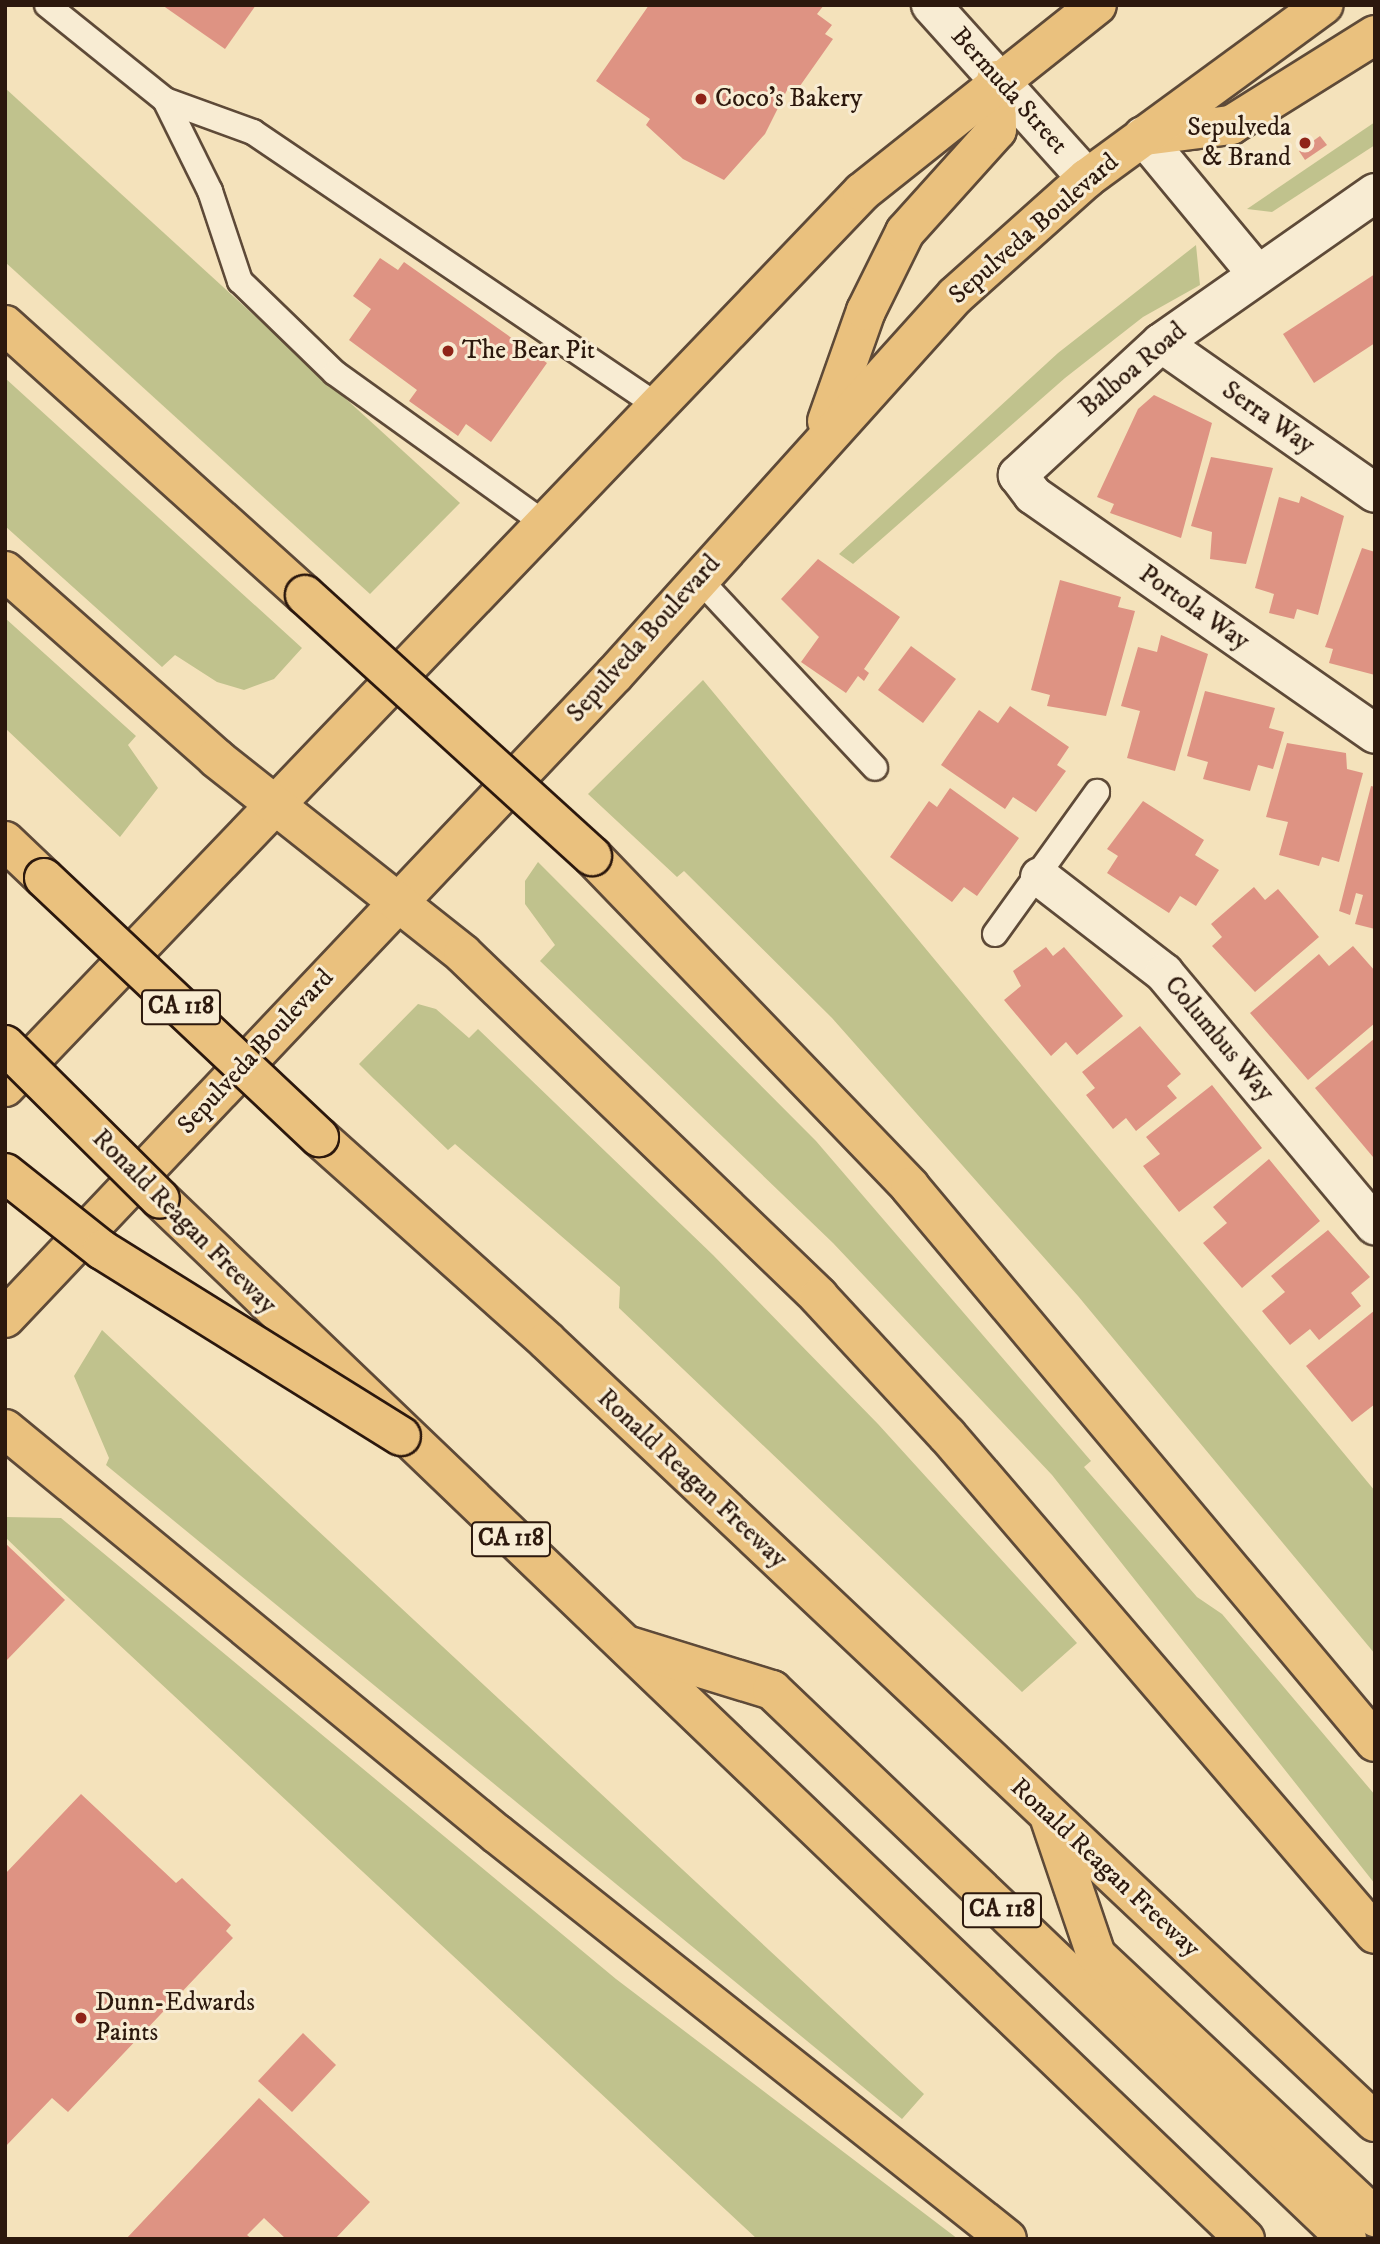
<!DOCTYPE html>
<html>
<head>
<meta charset="utf-8">
<style>
	body { margin:0 }
	#map { position:relative; width:1380px; height:2244px; overflow:hidden; background:#f4e2bb; font-family:"IM FELL DW Pica",serif }
	div>[style] { position:absolute }
	.green>* { inset:0; background:#c0c28d }
	.building>* { inset:0; background:#de9383 }
	.roads { filter:drop-shadow(2px 0 #5e4a38) drop-shadow(-2px 0 #5e4a38) drop-shadow(0 2px #5e4a38) drop-shadow(0 -2px #5e4a38) }
	.service>* { height:24px; margin:-12px; padding:0 12px; transform-origin:12px; border-radius:12px; background:#f8ecd3 }
	.minor>* { height:38px; margin:-19px; padding:0 19px; transform-origin:19px; border-radius:19px; background:#f8ecd3 }
	.primary>* { height:38px; margin:-19px; padding:0 19px; transform-origin:19px; border-radius:19px; background:#eac17e }
	.motorway>* { height:38px; margin:-19px; padding:0 19px; transform-origin:19px; border-radius:19px; background:#eac17e }
	.bridges { filter:drop-shadow(2px 0 #2c180d) drop-shadow(-2px 0 #2c180d) drop-shadow(0 2px #2c180d) drop-shadow(0 -2px #2c180d) }
	.motorway-bridge>* { height:38px; margin:-19px; padding:0 19px; transform-origin:19px; border-radius:19px; background:#eac17e }
	.dots>* { width:19px; height:19px; translate:-50% -50%; box-sizing:border-box; border:4px solid #f8ecd3; border-radius:50% }
	span { translate:-50% -50%; white-space:nowrap; text-align:center; line-height:1.15; -webkit-text-stroke:6px #f8ecd3; paint-order:stroke }
	.shield-label span { padding:2px 5px; background:#f8ecd3; border:2px solid; border-radius:5px; -webkit-text-stroke-width:0 }
	.shield-label { font-size:24px; color:#2c180d; font-weight:700 }
	.street-label { font-size:26px; color:#2c180d }
	.poi-label { font-size:26px; color:#2c180d }
	.left { translate:0 -50%; text-align:left }
	.right { translate:-100% -50%; text-align:right }
	.frame { position:absolute; inset:0; border:7px solid #2c180d; pointer-events:none }
</style>
</head>
<body>
<div id="map">
	<div class="green">
		<i style="clip-path:polygon(5px 88px,460px 503px,370px 594px,5px 262px)"></i>
		<i style="clip-path:polygon(1375px 122px,1375px 145px,1272px 212px,1247px 209px)"></i>
		<i style="clip-path:polygon(1196px 245px,1200px 285px,1143px 317px,1065px 378px,853px 564px,839px 554px,1058px 353px)"></i>
		<i style="clip-path:polygon(5px 378px,302px 648px,274px 679px,244px 690px,217px 682px,175px 655px,162px 667px,5px 526px)"></i>
		<i style="clip-path:polygon(5px 618px,136px 736px,128px 745px,158px 788px,120px 837px,5px 728px)"></i>
		<i style="clip-path:polygon(703px 680px,1375px 1491px,1375px 1654px,1078px 1296px,832px 1018px,684px 871px,677px 877px,588px 794px)"></i>
		<i style="clip-path:polygon(538px 862px,816px 1141px,1091px 1461px,1084px 1467px,1197px 1597px,1222px 1614px,1375px 1795px,1375px 1884px,1052px 1475px,833px 1243px,540px 961px,555px 945px,525px 904px,525px 881px)"></i>
		<i style="clip-path:polygon(418px 1004px,436px 1009px,469px 1038px,478px 1029px,713px 1255px,878px 1424px,1077px 1643px,1022px 1692px,619px 1308px,620px 1287px,455px 1144px,448px 1150px,374px 1079px,359px 1064px)"></i>
		<i style="clip-path:polygon(102px 1330px,924px 2094px,902px 2119px,106px 1465px,109px 1458px,74px 1376px)"></i>
		<i style="clip-path:polygon(5px 1517px,61px 1518px,616px 1979px,958px 2239px,757px 2239px,55px 1585px,5px 1537px)"></i>
	</div>
	<div class="building">
		<i style="clip-path:polygon(162px 5px,256px 5px,225px 49px)"></i>
		<i style="clip-path:polygon(649px 5px,824px 5px,817px 14px,832px 25px,825px 34px,833px 39px,795px 93px,788px 88px,765px 134px,724px 180px,683px 159px,646px 125px,650px 119px,596px 81px)"></i>
		<i style="clip-path:polygon(1320px 136px,1327px 145px,1305px 160px,1299px 151px)"></i>
		<i style="clip-path:polygon(380px 258px,398px 270px,404px 262px,547px 363px,491px 442px,466px 424px,458px 436px,409px 401px,417px 390px,349px 340px,371px 309px,353px 296px)"></i>
		<i style="clip-path:polygon(1375px 274px,1375px 343px,1314px 383px,1283px 334px)"></i>
		<i style="clip-path:polygon(1154px 395px,1212px 423px,1181px 538px,1110px 513px,1114px 504px,1097px 497px,1138px 409px)"></i>
		<i style="clip-path:polygon(1211px 457px,1273px 468px,1246px 564px,1210px 559px,1212px 532px,1191px 526px)"></i>
		<i style="clip-path:polygon(1301px 496px,1344px 516px,1318px 615px,1297px 609px,1294px 619px,1269px 613px,1274px 594px,1255px 588px,1279px 497px,1299px 503px)"></i>
		<i style="clip-path:polygon(1362px 548px,1375px 552px,1375px 675px,1329px 663px,1333px 649px,1325px 647px)"></i>
		<i style="clip-path:polygon(818px 559px,900px 617px,864px 669px,869px 673px,864px 681px,858px 676px,846px 693px,801px 662px,819px 637px,781px 599px)"></i>
		<i style="clip-path:polygon(1060px 580px,1121px 597px,1118px 607px,1135px 611px,1106px 716px,1047px 706px,1050px 695px,1031px 690px)"></i>
		<i style="clip-path:polygon(1161px 635px,1208px 654px,1175px 771px,1127px 758px,1140px 711px,1121px 706px,1138px 647px,1157px 652px)"></i>
		<i style="clip-path:polygon(911px 646px,956px 679px,923px 723px,878px 690px)"></i>
		<i style="clip-path:polygon(1205px 691px,1275px 708px,1269px 728px,1284px 732px,1273px 769px,1258px 765px,1250px 791px,1203px 779px,1208px 762px,1187px 756px)"></i>
		<i style="clip-path:polygon(1010px 706px,1069px 747px,1057px 765px,1066px 771px,1036px 812px,1013px 797px,1005px 809px,941px 765px,979px 710px,998px 723px)"></i>
		<i style="clip-path:polygon(1287px 743px,1346px 753px,1347px 769px,1363px 773px,1339px 862px,1322px 857px,1319px 866px,1279px 855px,1288px 822px,1266px 817px)"></i>
		<i style="clip-path:polygon(1371px 786px,1375px 787px,1375px 929px,1355px 924px,1363px 895px,1356px 893px,1350px 915px,1339px 911px)"></i>
		<i style="clip-path:polygon(950px 788px,1019px 838px,977px 896px,964px 887px,952px 902px,890px 857px,929px 801px,937px 807px)"></i>
		<i style="clip-path:polygon(1143px 801px,1204px 840px,1195px 855px,1219px 870px,1196px 906px,1180px 896px,1169px 913px,1107px 873px,1118px 856px,1107px 849px)"></i>
		<i style="clip-path:polygon(1254px 887px,1265px 900px,1278px 889px,1319px 937px,1255px 992px,1212px 946px,1222px 937px,1211px 924px)"></i>
		<i style="clip-path:polygon(1353px 946px,1375px 971px,1375px 1023px,1308px 1080px,1250px 1013px,1319px 954px,1329px 966px)"></i>
		<i style="clip-path:polygon(1046px 947px,1053px 956px,1064px 947px,1123px 1016px,1077px 1055px,1066px 1042px,1051px 1056px,1004px 1000px,1021px 986px,1013px 971px)"></i>
		<i style="clip-path:polygon(1140px 1026px,1181px 1074px,1167px 1086px,1177px 1098px,1136px 1131px,1126px 1118px,1113px 1129px,1086px 1095px,1095px 1088px,1082px 1072px)"></i>
		<i style="clip-path:polygon(1375px 1038px,1375px 1155px,1373px 1157px,1315px 1088px)"></i>
		<i style="clip-path:polygon(1212px 1085px,1262px 1148px,1179px 1212px,1143px 1166px,1160px 1154px,1146px 1137px)"></i>
		<i style="clip-path:polygon(1269px 1159px,1320px 1221px,1242px 1288px,1203px 1243px,1227px 1223px,1213px 1207px)"></i>
		<i style="clip-path:polygon(1328px 1230px,1370px 1277px,1351px 1293px,1361px 1306px,1319px 1340px,1310px 1329px,1290px 1345px,1262px 1311px,1285px 1292px,1271px 1276px)"></i>
		<i style="clip-path:polygon(1375px 1310px,1375px 1404px,1352px 1422px,1306px 1366px)"></i>
		<i style="clip-path:polygon(5px 1543px,65px 1600px,5px 1662px)"></i>
		<i style="clip-path:polygon(81px 1794px,176px 1883px,182px 1878px,231px 1925px,226px 1931px,233px 1938px,68px 2112px,52px 2098px,5px 2147px,5px 1874px)"></i>
		<i style="clip-path:polygon(303px 2033px,336px 2065px,292px 2112px,258px 2081px)"></i>
		<i style="clip-path:polygon(259px 2098px,370px 2202px,335px 2239px,286px 2239px,264px 2218px,247px 2235px,252px 2239px,126px 2239px)"></i>
	</div>
	<div class="roads">
		<div class="service">
			<i style="left:47px;top:5px;width:151px;rotate:38.8deg"></i>
			<i style="left:165px;top:100px;width:94px;rotate:20deg"></i>
			<i style="left:253px;top:132px;width:487px;rotate:34.1deg"></i>
			<i style="left:165px;top:100px;width:102px;rotate:63.7deg"></i>
			<i style="left:210px;top:191px;width:95px;rotate:71.6deg"></i>
			<i style="left:240px;top:281px;width:132px;rotate:44.1deg"></i>
			<i style="left:335px;top:373px;width:255px;rotate:35.7deg"></i>
			<i style="left:699px;top:579px;width:258px;rotate:47deg"></i>
			<i style="left:995px;top:934px;width:175px;rotate:-54.3deg"></i>
		</div>
		<div class="minor">
			<i style="left:931px;top:5px;width:233px;rotate:48deg"></i>
			<i style="left:1143px;top:136px;width:179px;rotate:50.4deg"></i>
			<i style="left:1375px;top:193px;width:261px;rotate:145deg"></i>
			<i style="left:1161px;top:343px;width:195px;rotate:137.3deg"></i>
			<i style="left:1018px;top:475px;width:25px;rotate:53deg"></i>
			<i style="left:1033px;top:495px;width:417px;rotate:34.9deg"></i>
			<i style="left:1161px;top:343px;width:261px;rotate:35deg"></i>
			<i style="left:1040px;top:877px;width:157px;rotate:37.7deg"></i>
			<i style="left:1164px;top:973px;width:329px;rotate:50.1deg"></i>
		</div>
		<div class="primary">
			<i style="left:1145px;top:136px;width:87px;rotate:-7.3deg"></i>
			<i style="left:1231px;top:125px;width:170px;rotate:-32deg"></i>
			<i style="left:827px;top:421px;width:117px;rotate:-70.5deg"></i>
			<i style="left:866px;top:311px;width:88px;rotate:-63.7deg"></i>
			<i style="left:905px;top:232px;width:137px;rotate:-48deg"></i>
			<i style="left:997px;top:130px;width:50px;rotate:-91.1deg"></i>
			<i style="left:5px;top:1087px;width:1239px;rotate:-46.24deg"></i>
			<i style="left:862px;top:192px;width:300px;rotate:-38.5deg"></i>
			<i style="left:5px;top:1318px;width:886px;rotate:-46.56deg"></i>
			<i style="left:614px;top:675px;width:510px;rotate:-48.02deg"></i>
			<i style="left:955px;top:296px;width:177px;rotate:-41.8deg"></i>
			<i style="left:1087px;top:178px;width:293px;rotate:-36.2deg"></i>
		</div>
		<div class="motorway">
			<i style="left:5px;top:325px;width:404px;rotate:42deg"></i>
			<i style="left:5px;top:571px;width:282px;rotate:41.5deg"></i>
			<i style="left:216px;top:758px;width:315px;rotate:38.4deg"></i>
			<i style="left:463px;top:954px;width:494px;rotate:43.9deg"></i>
			<i style="left:819px;top:1297px;width:188px;rotate:47.2deg"></i>
			<i style="left:947px;top:1435px;width:657px;rotate:49.38deg"></i>
			<i style="left:5px;top:841px;width:54px;rotate:43.5deg"></i>
			<i style="left:592px;top:856px;width:459px;rotate:46.1deg"></i>
			<i style="left:910px;top:1187px;width:724px;rotate:50.04deg"></i>
			<i style="left:319px;top:1137px;width:306px;rotate:41.8deg"></i>
			<i style="left:547px;top:1341px;width:1138px;rotate:43.33deg"></i>
			<i style="left:160px;top:1199px;width:1503px;rotate:43.79deg"></i>
			<i style="left:5px;top:1429px;width:637px;rotate:39.46deg"></i>
			<i style="left:497px;top:1834px;width:651px;rotate:38.45deg"></i>
			<i style="left:629px;top:1646px;width:150px;rotate:17.1deg"></i>
			<i style="left:772px;top:1690px;width:795px;rotate:43.67deg"></i>
			<i style="left:1050px;top:1819px;width:144px;rotate:71.3deg"></i>
			<i style="left:1096px;top:1955px;width:383px;rotate:43.2deg"></i>
		</div>
	</div>
	<div class="bridges">
		<div class="motorway-bridge">
			<i style="left:305px;top:595px;width:388px;rotate:42.3deg"></i>
			<i style="left:44px;top:878px;width:378px;rotate:43.3deg"></i>
			<i style="left:5px;top:1045px;width:218px;rotate:44.8deg"></i>
			<i style="left:5px;top:1173px;width:124px;rotate:38.4deg"></i>
			<i style="left:102px;top:1250px;width:352px;rotate:31.9deg"></i>
		</div>
	</div>
	<div class="dots">
		<i style="left:701px;top:99px;background:#8f2418"></i>
		<i style="left:1305px;top:143px;background:#8f2418"></i>
		<i style="left:448px;top:351px;background:#8f2418"></i>
		<i style="left:81px;top:2018px;background:#8f2418"></i>
	</div>
	<div class="shield-label">
		<span style="left:181px;top:1007px">CA 118</span>
		<span style="left:511px;top:1539px">CA 118</span>
		<span style="left:1002px;top:1910px">CA 118</span>
	</div>
	<div class="street-label">
		<span style="left:1009px;top:91px;rotate:48deg">Bermuda Street</span>
		<span style="left:1034px;top:229px;rotate:-41deg">Sepulveda Boulevard</span>
		<span style="left:1133px;top:370px;rotate:-40deg">Balboa Road</span>
		<span style="left:1268px;top:418px;rotate:35deg">Serra Way</span>
		<span style="left:1194px;top:608px;rotate:35deg">Portola Way</span>
		<span style="left:644px;top:639px;rotate:-48deg">Sepulveda Boulevard</span>
		<span style="left:1219px;top:1039px;rotate:50deg">Columbus Way</span>
		<span style="left:256px;top:1052px;rotate:-47deg">Sepulveda Boulevard</span>
		<span style="left:184px;top:1222px;rotate:45deg">Ronald Reagan Freeway</span>
		<span style="left:692px;top:1479px;rotate:43deg">Ronald Reagan Freeway</span>
		<span style="left:1105px;top:1868px;rotate:43deg">Ronald Reagan Freeway</span>
	</div>
	<div class="poi-label">
		<span class="left" style="left:715px;top:99px">Coco's Bakery</span>
		<span class="right" style="left:1291px;top:143px">Sepulveda<br>&amp; Brand</span>
		<span class="left" style="left:462px;top:351px">The Bear Pit</span>
		<span class="left" style="left:95px;top:2018px">Dunn-Edwards<br>Paints</span>
	</div>
	<div class="frame"></div>
</div>
</body>
</html>
